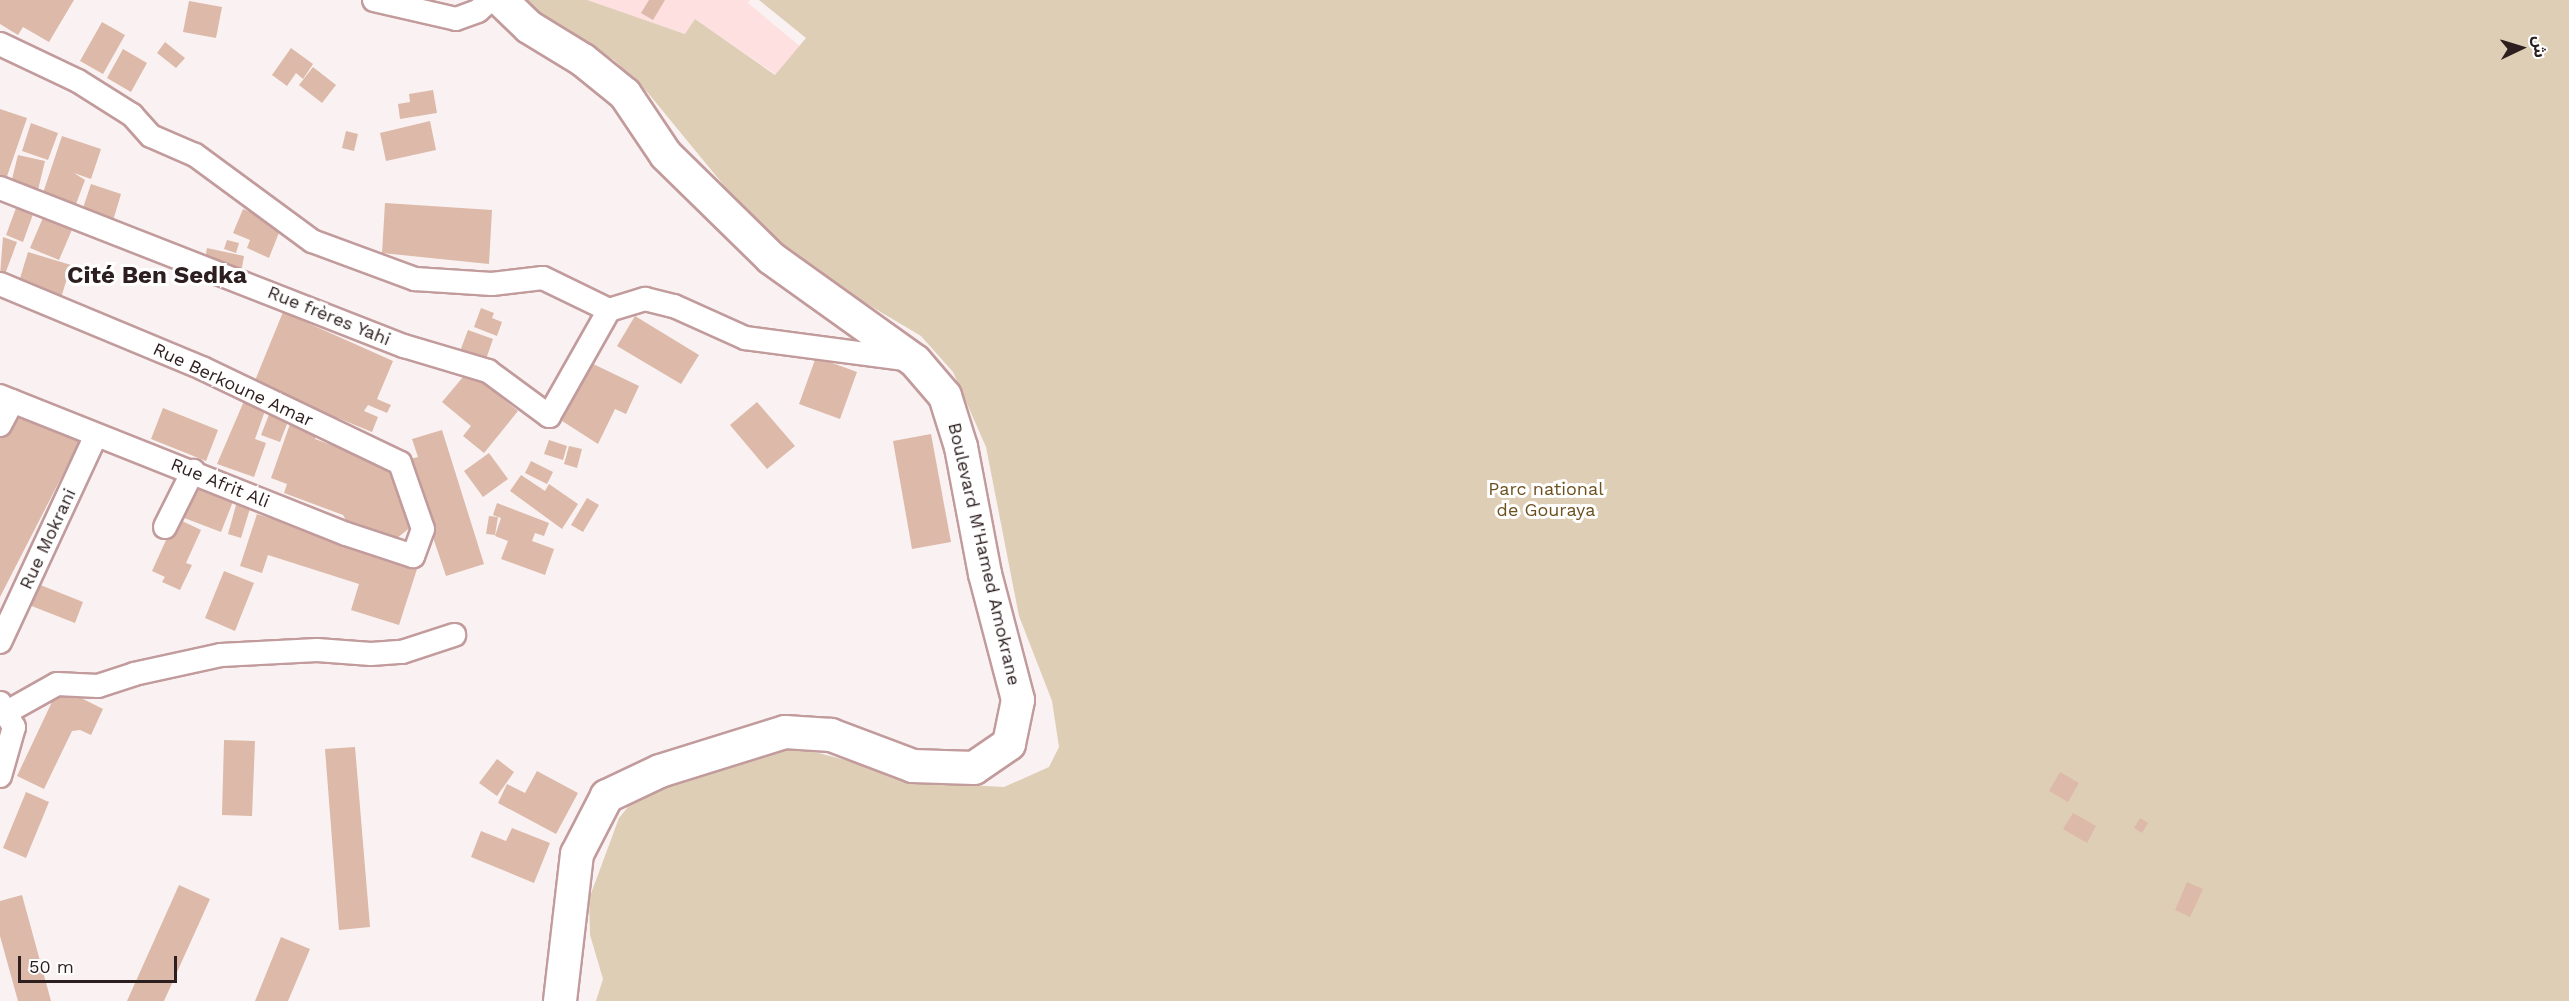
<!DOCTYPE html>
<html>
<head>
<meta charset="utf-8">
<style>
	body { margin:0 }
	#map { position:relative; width:2569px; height:1001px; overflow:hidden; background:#faf2f2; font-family:"Work Sans","Noto Sans Arabic",sans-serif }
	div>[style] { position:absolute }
	.built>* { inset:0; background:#fee0e0 }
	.green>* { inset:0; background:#dfceb6 }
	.building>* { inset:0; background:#dcb9a8 }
	.roads { filter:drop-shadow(2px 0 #c29b9c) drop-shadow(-2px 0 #c29b9c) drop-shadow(0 2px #c29b9c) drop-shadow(0 -2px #c29b9c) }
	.street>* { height:22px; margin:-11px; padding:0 11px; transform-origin:11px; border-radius:11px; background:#fff }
	.secondary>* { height:32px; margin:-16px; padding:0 16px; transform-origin:16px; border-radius:16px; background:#fff }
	span { translate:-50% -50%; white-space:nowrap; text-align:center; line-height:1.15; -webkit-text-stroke:6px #fff; paint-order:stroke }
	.street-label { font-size:18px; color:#2d1e1f }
	.park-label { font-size:18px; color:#6e501e }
	.district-label { font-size:24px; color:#2d1e1f; font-weight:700 }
	.north { position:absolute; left:2491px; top:18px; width:60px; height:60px; -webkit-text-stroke:4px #fff; paint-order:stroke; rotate:86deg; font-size:16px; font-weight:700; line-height:24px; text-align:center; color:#2d1e1f }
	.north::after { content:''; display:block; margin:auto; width:21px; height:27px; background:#2d1e1f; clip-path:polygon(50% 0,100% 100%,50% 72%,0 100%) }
	.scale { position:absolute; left:18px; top:956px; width:159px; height:27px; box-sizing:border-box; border:3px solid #2d1e1f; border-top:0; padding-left:8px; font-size:18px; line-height:21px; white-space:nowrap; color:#2d1e1f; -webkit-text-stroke:4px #fff; paint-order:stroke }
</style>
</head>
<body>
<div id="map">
	<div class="built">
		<i style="clip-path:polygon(583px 0,750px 0,748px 3px,802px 48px,778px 76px,695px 19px,686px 34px)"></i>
	</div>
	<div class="green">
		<i style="clip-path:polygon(523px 0,587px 0,685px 34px,695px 19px,775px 75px,806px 38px,759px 0,2569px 0,2569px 1001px,596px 1001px,603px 979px,590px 935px,589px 899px,619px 818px,636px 797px,771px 750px,807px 750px,934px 783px,1004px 787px,1049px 767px,1059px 747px,1052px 701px,1019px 616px,986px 447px,953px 372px,921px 336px,820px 276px,767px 238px,648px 93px,614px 60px,533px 12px)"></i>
	</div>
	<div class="building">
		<i style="clip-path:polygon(0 0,74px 0,49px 42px,23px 27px,18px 35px,0 24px)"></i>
		<i style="clip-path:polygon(649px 0,665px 0,653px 20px,641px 13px)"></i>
		<i style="clip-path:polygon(189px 1px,222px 7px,216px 38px,183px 32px)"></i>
		<i style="clip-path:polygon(102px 22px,125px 35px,103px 74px,80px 61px)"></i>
		<i style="clip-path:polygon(165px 42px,185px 58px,176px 68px,157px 53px)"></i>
		<i style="clip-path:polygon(291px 48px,313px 64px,303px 79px,296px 73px,287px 86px,272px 75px)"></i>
		<i style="clip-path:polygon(123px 49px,147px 63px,131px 92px,107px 78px)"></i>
		<i style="clip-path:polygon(313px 67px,336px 85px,322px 103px,299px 85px)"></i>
		<i style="clip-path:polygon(433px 90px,437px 113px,400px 119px,398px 104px,410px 102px,409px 94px)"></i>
		<i style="clip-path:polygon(0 109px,27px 118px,5px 182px,0 180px)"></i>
		<i style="clip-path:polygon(430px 121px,436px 150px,386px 161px,380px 133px)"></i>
		<i style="clip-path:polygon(31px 123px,58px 133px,48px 160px,22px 151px)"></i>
		<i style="clip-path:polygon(346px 131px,358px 134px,354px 151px,342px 148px)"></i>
		<i style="clip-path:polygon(62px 136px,101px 149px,91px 179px,74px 173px,85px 180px,76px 204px,43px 193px)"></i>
		<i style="clip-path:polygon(18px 155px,45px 161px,38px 190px,11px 183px)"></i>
		<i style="clip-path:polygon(91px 184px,121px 194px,112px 224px,81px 214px)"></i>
		<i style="clip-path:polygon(19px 200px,36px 206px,23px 242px,6px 235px)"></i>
		<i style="clip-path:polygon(385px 203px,492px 210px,489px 264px,382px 253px)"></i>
		<i style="clip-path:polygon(243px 209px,282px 225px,269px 258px,247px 248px,250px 240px,233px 233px)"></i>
		<i style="clip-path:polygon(45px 213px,74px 225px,59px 260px,30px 248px)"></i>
		<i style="clip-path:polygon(3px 237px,17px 242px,4px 277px,0 275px)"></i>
		<i style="clip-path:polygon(227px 240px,239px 243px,236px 253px,224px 249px)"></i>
		<i style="clip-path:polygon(207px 248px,244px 256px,241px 273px,204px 265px)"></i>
		<i style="clip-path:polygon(28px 252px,71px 265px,61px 298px,18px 285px)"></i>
		<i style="clip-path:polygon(481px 308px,494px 313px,492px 318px,502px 322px,497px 336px,474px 327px)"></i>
		<i style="clip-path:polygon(283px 312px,393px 361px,377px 399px,391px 405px,387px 413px,368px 405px,364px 411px,378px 417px,372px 432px,338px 418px,337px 422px,254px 383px)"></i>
		<i style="clip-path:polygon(635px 316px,699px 355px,681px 384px,617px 346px)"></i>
		<i style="clip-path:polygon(468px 330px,493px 339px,485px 362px,459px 354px)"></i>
		<i style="clip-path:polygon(816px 357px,857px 372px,840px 419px,799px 404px)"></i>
		<i style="clip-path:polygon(587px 361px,639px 386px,626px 414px,615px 409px,598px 444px,559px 419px)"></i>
		<i style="clip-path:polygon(468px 371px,518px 411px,484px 453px,463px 436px,471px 426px,442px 402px)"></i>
		<i style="clip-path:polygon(244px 401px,266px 408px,255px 439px,266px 443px,254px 477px,217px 464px)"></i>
		<i style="clip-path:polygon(757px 402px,795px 446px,767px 469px,730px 425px)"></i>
		<i style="clip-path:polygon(15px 407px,80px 441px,0 597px,0 436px)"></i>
		<i style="clip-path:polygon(163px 408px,218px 430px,206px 461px,151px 439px)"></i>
		<i style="clip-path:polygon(270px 412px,289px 419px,280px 442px,261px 435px)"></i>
		<i style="clip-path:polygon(290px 424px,317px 434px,315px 439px,395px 468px,412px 526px,391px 543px,350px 527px,343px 515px,284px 493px,287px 484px,271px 478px)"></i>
		<i style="clip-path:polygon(442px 430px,484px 564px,446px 576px,407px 460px,418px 457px,412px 439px)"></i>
		<i style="clip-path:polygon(931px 434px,951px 542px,912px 549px,893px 441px)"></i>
		<i style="clip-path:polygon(549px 440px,567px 446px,563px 460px,544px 454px)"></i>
		<i style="clip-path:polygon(569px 446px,582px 449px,577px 468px,564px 464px)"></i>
		<i style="clip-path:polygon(489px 453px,508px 479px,483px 497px,464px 471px)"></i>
		<i style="clip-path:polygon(531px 461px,553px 472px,547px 484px,525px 473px)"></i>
		<i style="clip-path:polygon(521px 475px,545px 491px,549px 484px,578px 504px,562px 529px,510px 491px)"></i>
		<i style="clip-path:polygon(192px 482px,234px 499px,221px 532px,179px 516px)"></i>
		<i style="clip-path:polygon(238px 498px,252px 502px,241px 538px,228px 534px)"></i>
		<i style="clip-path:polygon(587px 498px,599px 505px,583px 532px,571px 525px)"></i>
		<i style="clip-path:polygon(497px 503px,549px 523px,544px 536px,535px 533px,532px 541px,554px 549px,545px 575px,501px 559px,508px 541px,495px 536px,501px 518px,493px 515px)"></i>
		<i style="clip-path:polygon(257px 514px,418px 566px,399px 625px,351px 610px,359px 584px,268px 555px,262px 573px,240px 566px)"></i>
		<i style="clip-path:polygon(489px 516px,498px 517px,495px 535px,486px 534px)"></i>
		<i style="clip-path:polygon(176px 518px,201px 530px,186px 563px,192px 565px,180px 590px,162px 582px,165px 577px,152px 571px)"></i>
		<i style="clip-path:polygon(224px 571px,254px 583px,235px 631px,205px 618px)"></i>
		<i style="clip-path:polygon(38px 584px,83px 602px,75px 623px,29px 605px)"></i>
		<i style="clip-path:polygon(59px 687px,103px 709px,91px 735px,80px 730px,72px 731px,44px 789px,17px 776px)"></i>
		<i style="clip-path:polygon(224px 740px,255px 741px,252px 816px,222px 815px)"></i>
		<i style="clip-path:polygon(355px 747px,370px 927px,339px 930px,325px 749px)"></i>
		<i style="clip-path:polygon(497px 759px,514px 772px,497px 796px,479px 783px)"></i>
		<i style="clip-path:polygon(537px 771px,578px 793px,556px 834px,498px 803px,507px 784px,525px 793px)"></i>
		<i style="clip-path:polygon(2060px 772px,2079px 783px,2068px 802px,2049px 791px)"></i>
		<i style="clip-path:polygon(26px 792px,49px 802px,26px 858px,3px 848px)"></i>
		<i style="clip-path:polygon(2073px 813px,2096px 826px,2087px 843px,2063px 829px)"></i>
		<i style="clip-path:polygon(2140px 818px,2148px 823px,2142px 833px,2134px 828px)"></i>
		<i style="clip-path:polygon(512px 828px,550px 843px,534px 883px,471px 857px,481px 831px,506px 841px)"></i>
		<i style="clip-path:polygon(2187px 882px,2203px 889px,2190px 917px,2175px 910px)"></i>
		<i style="clip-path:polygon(179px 885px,210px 899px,164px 1001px,127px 1001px)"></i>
		<i style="clip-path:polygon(22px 895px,51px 1001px,18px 1001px,0 936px,0 901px)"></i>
		<i style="clip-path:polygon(281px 937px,310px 949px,288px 1001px,255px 1001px)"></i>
	</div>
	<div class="roads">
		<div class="street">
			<i style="left:374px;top:0;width:84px;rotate:13deg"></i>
			<i style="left:456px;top:19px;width:23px;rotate:-20deg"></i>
			<i style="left:478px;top:11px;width:16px;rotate:-43deg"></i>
			<i style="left:0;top:44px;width:86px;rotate:25.4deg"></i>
			<i style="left:78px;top:81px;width:64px;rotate:32.2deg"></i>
			<i style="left:132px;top:115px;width:28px;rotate:48deg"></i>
			<i style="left:151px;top:136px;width:48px;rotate:23.4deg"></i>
			<i style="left:195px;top:155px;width:145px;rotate:36.3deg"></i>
			<i style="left:312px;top:241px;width:110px;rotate:20.3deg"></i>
			<i style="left:415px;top:279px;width:77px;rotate:3.7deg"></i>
			<i style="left:492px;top:284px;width:51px;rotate:-6.7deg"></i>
			<i style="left:543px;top:278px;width:73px;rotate:25.9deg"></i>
			<i style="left:609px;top:310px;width:38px;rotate:-17deg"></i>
			<i style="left:645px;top:299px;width:30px;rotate:14deg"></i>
			<i style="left:674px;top:306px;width:78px;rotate:24.3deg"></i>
			<i style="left:745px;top:338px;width:167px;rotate:7.5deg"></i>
			<i style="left:0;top:188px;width:434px;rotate:21.4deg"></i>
			<i style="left:404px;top:346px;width:88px;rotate:16.6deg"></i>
			<i style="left:488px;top:371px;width:76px;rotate:36.4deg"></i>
			<i style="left:549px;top:416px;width:122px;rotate:-60.5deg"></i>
			<i style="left:0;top:284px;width:221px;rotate:22.6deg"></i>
			<i style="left:204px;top:369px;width:217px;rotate:25.6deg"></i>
			<i style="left:400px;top:463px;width:70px;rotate:70.8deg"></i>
			<i style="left:423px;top:529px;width:29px;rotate:110deg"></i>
			<i style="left:413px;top:556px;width:71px;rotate:-161.8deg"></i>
			<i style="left:346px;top:534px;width:373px;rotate:-158.3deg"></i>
			<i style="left:0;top:425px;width:27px;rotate:-62deg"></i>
			<i style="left:165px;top:527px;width:63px;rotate:-63.4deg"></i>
			<i style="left:0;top:642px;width:228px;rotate:-65.1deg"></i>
			<i style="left:0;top:703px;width:28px;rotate:60deg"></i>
			<i style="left:14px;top:727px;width:51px;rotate:105.9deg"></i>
			<i style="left:7px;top:712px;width:57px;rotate:-29.2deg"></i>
			<i style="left:57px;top:684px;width:41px;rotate:2.8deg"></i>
			<i style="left:98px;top:686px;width:38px;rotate:-18deg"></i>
			<i style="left:134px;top:674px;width:89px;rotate:-12.3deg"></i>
			<i style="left:221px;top:655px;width:96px;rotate:-3deg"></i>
			<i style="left:317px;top:650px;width:54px;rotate:4.2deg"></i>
			<i style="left:371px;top:654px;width:31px;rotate:-4deg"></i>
			<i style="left:402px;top:652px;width:55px;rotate:-18.1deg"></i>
		</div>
		<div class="secondary">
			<i style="left:501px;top:0;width:39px;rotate:44deg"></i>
			<i style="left:529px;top:27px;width:63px;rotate:31.4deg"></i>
			<i style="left:583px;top:60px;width:54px;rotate:39deg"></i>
			<i style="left:625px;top:94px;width:73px;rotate:56.1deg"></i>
			<i style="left:666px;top:155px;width:147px;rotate:44.4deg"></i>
			<i style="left:771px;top:258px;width:177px;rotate:35.6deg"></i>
			<i style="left:915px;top:361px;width:46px;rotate:49.4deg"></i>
			<i style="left:945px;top:396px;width:53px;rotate:72.6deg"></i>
			<i style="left:961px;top:447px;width:129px;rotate:79.3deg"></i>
			<i style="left:985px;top:574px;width:130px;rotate:75.3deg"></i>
			<i style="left:1018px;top:700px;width:45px;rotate:101.6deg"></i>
			<i style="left:1009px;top:744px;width:42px;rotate:145.6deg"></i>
			<i style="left:974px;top:768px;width:61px;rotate:-178.1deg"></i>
			<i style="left:913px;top:766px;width:88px;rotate:-159.3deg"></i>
			<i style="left:831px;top:735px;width:46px;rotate:-176.3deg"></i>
			<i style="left:785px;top:732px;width:131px;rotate:162.7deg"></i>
			<i style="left:660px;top:771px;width:59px;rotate:154.7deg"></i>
			<i style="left:607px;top:796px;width:65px;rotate:117.3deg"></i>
			<i style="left:577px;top:854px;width:148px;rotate:96.6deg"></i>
		</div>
	</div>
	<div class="street-label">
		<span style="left:329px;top:316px;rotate:22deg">Rue frères Yahi</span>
		<span style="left:233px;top:385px;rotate:25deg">Rue Berkoune Amar</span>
		<span style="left:220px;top:483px;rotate:22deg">Rue Afrit Ali</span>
		<span style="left:48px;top:539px;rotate:-65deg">Rue Mokrani</span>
		<span style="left:984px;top:554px;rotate:77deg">Boulevard M'Hamed Amokrane</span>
	</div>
	<div class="park-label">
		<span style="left:1546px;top:500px">Parc national<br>de Gouraya</span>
	</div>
	<div class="district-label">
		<span style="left:157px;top:276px">Cité Ben Sedka</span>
	</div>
	<div class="north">ش</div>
	<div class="scale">50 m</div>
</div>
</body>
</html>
